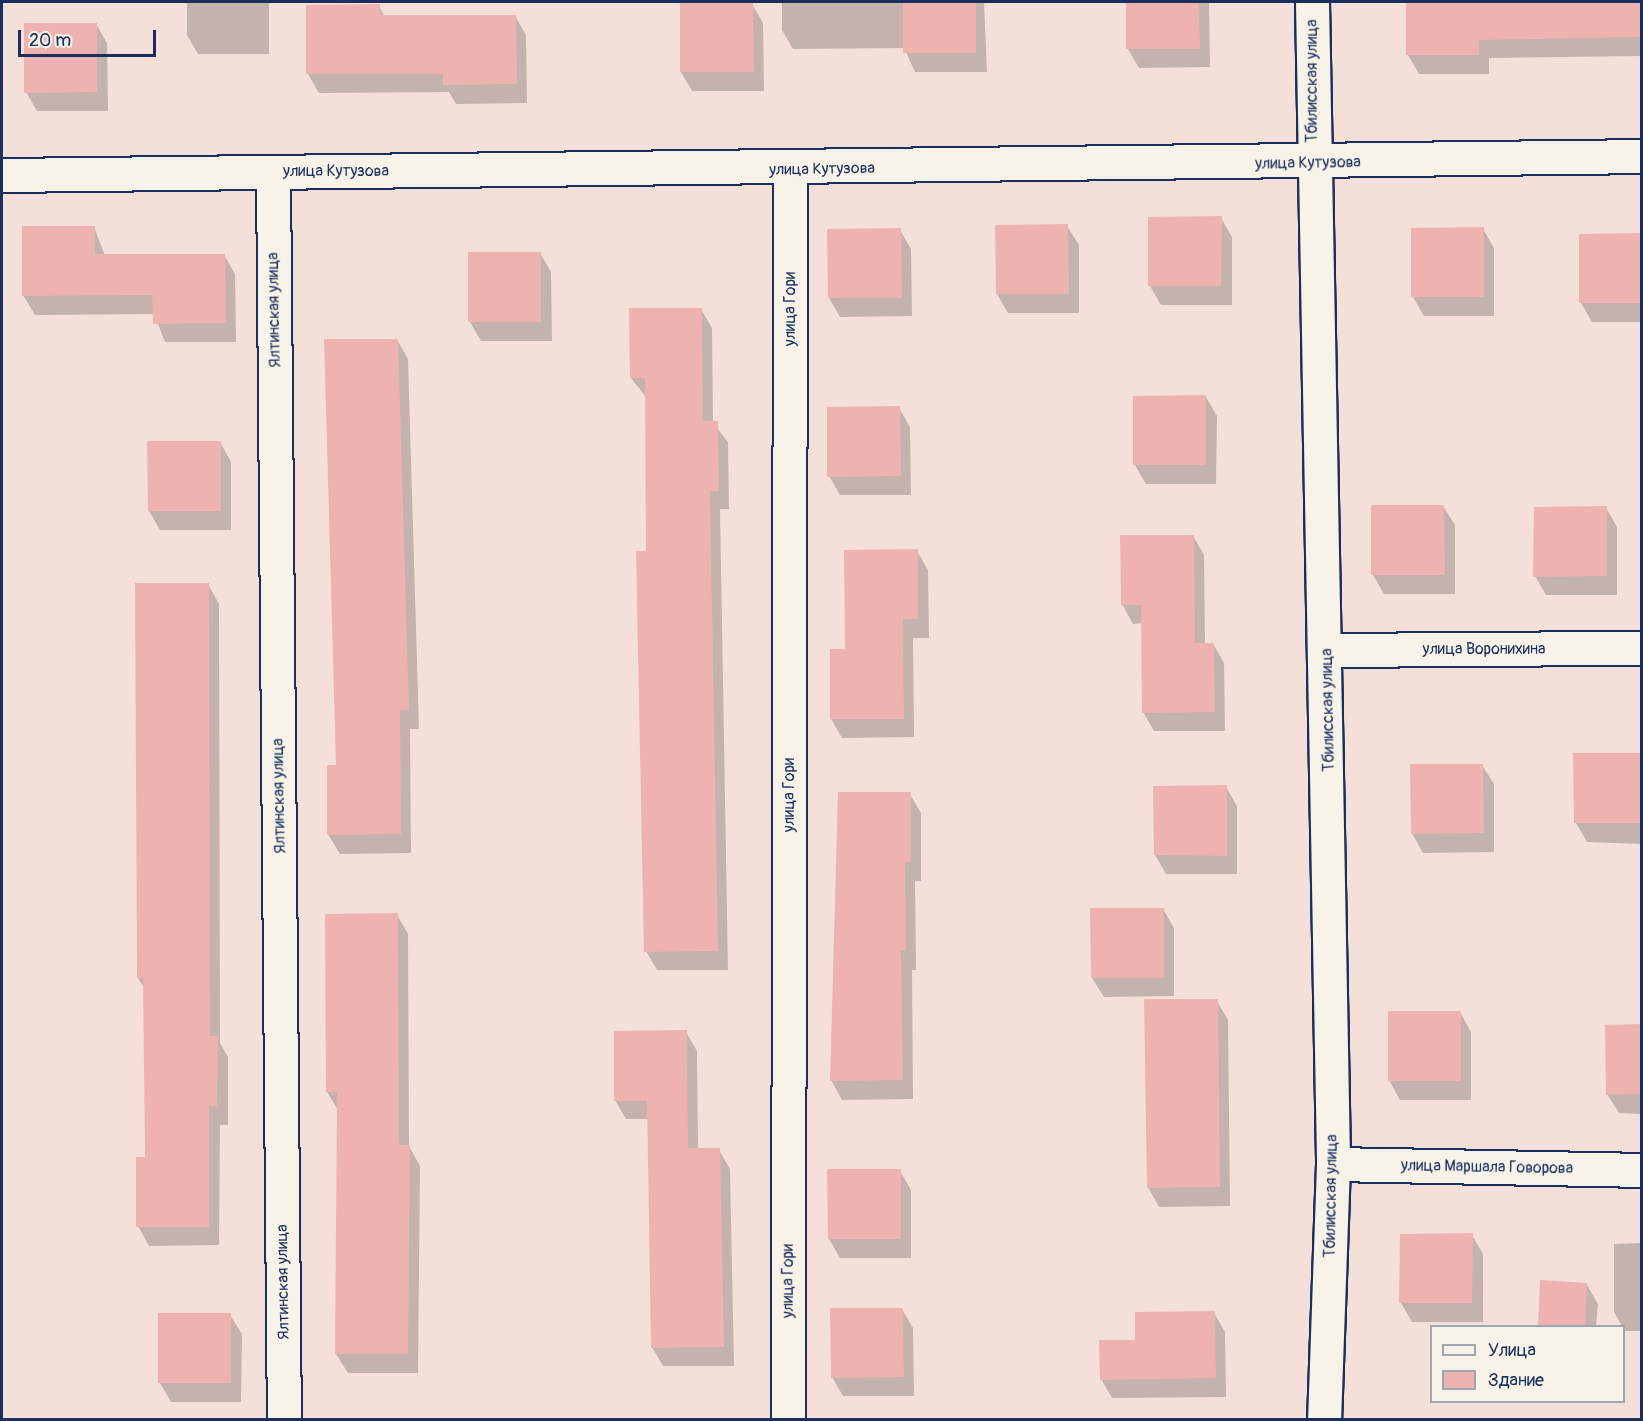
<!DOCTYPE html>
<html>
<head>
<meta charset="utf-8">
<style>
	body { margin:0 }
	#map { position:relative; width:1643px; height:1421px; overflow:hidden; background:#f4e0d8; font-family:Pangolin,sans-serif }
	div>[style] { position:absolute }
	.shadow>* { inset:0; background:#0003 }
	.building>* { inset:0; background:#eeb2b1 }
	.roads { filter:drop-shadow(2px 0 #1b2f5e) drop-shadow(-2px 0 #1b2f5e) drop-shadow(0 2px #1b2f5e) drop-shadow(0 -2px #1b2f5e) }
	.minor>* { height:33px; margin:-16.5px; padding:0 16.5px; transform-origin:16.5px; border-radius:16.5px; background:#f7f3e8 }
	span { translate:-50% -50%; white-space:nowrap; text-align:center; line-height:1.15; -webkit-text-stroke:5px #f7f3e8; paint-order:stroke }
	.street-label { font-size:16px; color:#1b2f5e }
	.frame { position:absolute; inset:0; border:3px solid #1b2f5e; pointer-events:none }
	.legend { position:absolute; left:1430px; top:1325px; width:195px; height:78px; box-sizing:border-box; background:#f7f3e8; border:2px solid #9fa5b1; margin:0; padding:8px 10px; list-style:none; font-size:18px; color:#1b2f5e }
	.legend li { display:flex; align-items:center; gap:12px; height:30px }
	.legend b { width:30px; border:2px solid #9fa5b1 }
	.scale { position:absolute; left:18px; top:30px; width:138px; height:27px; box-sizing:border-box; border:3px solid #1b2f5e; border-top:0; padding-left:8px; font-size:18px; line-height:21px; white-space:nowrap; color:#1b2f5e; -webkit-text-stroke:4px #f7f3e8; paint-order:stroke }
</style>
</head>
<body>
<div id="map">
	<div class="shadow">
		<i style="clip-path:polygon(187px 2px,269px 2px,269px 54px,198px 54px,187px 35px)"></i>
		<i style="clip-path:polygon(782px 2px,984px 2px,987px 72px,915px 72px,904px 48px,793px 49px,782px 30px)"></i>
		<i style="clip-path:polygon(1128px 2px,1209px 2px,1210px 67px,1139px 68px,1128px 49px)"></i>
		<i style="clip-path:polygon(1407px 2px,1642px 2px,1642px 56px,1489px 58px,1489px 74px,1419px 74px,1408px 55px)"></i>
		<i style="clip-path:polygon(682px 4px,752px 4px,763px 23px,764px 91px,692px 91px,681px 72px)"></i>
		<i style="clip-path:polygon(379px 6px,385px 17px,515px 16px,526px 35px,527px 103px,456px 104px,449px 92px,319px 93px,308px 74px)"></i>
		<i style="clip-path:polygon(96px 24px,107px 43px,108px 111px,37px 111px,26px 92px)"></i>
		<i style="clip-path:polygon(1149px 218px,1221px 218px,1232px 237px,1232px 305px,1161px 305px,1150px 286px)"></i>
		<i style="clip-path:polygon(997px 226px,1067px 226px,1079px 245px,1079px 313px,1008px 313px,997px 294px)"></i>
		<i style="clip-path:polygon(94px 227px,105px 256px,224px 255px,235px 274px,236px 342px,165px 342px,154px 314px,35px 315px,23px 295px)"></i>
		<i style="clip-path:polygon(1483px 229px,1494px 248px,1494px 316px,1424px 316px,1413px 297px)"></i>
		<i style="clip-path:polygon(900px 230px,911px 249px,912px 316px,840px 317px,829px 298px)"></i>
		<i style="clip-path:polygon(1581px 235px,1642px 235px,1642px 322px,1592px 322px,1581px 303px)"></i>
		<i style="clip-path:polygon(540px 253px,551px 272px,552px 341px,481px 341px,470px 322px)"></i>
		<i style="clip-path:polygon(701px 309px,712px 328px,713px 423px,728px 442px,729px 509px,720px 509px,728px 970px,657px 970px,646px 951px,646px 397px,631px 378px)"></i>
		<i style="clip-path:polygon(397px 340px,408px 359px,419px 729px,410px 729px,411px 853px,340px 854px,328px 834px)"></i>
		<i style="clip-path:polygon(1206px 397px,1217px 416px,1216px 484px,1146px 484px,1135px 465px)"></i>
		<i style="clip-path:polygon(899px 408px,910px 427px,911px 495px,840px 495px,829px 476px)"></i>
		<i style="clip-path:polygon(220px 442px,231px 462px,231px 530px,160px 530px,149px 511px)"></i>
		<i style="clip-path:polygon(1443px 506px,1455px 525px,1455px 594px,1384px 594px,1373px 575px)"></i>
		<i style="clip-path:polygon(1606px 508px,1617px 527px,1617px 595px,1546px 595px,1535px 576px)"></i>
		<i style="clip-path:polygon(1193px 536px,1204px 555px,1205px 644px,1213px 644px,1224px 663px,1225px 731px,1154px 731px,1143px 712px,1142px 623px,1133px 624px,1122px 604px)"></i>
		<i style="clip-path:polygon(917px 551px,928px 570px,929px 638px,913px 638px,914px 737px,842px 738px,831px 719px,846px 651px)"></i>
		<i style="clip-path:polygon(208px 584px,219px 604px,220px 1043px,228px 1057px,228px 1125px,220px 1125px,219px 1245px,149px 1246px,138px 1226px,146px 1158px,145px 989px,138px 978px)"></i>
		<i style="clip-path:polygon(1575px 755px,1642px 755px,1642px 844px,1587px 842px,1576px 823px)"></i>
		<i style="clip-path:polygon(1482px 765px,1494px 784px,1494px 852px,1423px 853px,1412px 833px)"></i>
		<i style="clip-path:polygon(1155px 787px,1226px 787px,1237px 806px,1237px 874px,1166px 874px,1155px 855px)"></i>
		<i style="clip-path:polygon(910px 794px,921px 813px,921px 881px,915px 881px,916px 970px,912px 970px,913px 1099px,842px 1100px,831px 1080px)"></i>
		<i style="clip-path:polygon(1163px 909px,1174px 928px,1174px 996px,1104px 997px,1092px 978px)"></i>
		<i style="clip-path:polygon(397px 915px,408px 934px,409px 1146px,420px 1166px,418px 1373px,348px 1373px,336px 1354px,338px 1110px,327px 1092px)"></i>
		<i style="clip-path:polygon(1217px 1001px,1228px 1020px,1230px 1206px,1159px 1207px,1148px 1187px)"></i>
		<i style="clip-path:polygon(1460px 1012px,1471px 1032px,1471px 1100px,1400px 1100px,1389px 1080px)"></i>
		<i style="clip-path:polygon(1607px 1026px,1642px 1027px,1642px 1114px,1619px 1113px,1607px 1094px)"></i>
		<i style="clip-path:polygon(686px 1032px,697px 1051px,698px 1150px,719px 1150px,730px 1169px,734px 1366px,663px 1366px,652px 1347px,649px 1119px,626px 1119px,615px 1100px)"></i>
		<i style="clip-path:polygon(900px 1171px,911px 1190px,911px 1258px,840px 1258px,829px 1239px)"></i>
		<i style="clip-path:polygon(1472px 1235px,1483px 1254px,1483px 1322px,1412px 1322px,1401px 1303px)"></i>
		<i style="clip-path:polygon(1642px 1243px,1642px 1331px,1625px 1331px,1614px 1312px,1614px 1244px)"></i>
		<i style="clip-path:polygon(1542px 1281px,1587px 1285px,1598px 1304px,1596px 1326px,1539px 1326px)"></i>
		<i style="clip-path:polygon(902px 1309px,913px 1328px,914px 1396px,843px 1396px,832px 1377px)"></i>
		<i style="clip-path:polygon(1214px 1313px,1225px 1332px,1226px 1397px,1112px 1398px,1101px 1379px,1137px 1341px)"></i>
		<i style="clip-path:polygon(160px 1315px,230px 1315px,242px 1334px,241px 1402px,171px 1402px,160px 1383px)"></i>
	</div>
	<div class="building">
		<i style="clip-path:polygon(680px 2px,753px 2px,754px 72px,680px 72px)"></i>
		<i style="clip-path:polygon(903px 2px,976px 2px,976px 53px,903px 53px)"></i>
		<i style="clip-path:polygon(1126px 2px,1199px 2px,1200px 49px,1126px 49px)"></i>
		<i style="clip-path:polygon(1406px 2px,1641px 2px,1641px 37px,1479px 40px,1479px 55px,1406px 55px)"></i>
		<i style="clip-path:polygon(380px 4px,380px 15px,516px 15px,517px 84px,443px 85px,443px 74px,306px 74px,306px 5px)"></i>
		<i style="clip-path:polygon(24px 23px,97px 23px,97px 92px,24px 93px)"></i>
		<i style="clip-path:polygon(1222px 216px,1221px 286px,1148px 286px,1148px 217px)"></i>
		<i style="clip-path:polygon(1068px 224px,1069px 294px,996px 294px,995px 225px)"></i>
		<i style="clip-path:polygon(22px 226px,95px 226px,95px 254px,225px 254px,226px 323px,153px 324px,152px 295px,22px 296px)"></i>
		<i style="clip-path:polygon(1484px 227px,1484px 297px,1411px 297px,1411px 228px)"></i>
		<i style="clip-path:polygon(901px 228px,902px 298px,828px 298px,827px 229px)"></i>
		<i style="clip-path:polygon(1641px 233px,1641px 303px,1579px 303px,1579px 234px)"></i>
		<i style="clip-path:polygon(468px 252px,541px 252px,541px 322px,468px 322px)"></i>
		<i style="clip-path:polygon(629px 308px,702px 308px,703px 421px,718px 421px,719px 491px,710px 491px,718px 951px,644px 952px,636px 551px,646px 551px,645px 378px,630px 378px)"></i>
		<i style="clip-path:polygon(324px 339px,398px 339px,409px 710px,400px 710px,401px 834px,327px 835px,327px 765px,336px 765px)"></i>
		<i style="clip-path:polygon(1206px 395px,1206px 465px,1133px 465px,1133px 396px)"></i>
		<i style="clip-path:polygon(900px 406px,901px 476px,827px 477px,827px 407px)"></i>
		<i style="clip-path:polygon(147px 441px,221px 441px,221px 511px,148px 511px)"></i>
		<i style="clip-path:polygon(1371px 505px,1444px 505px,1445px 575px,1371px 575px)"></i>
		<i style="clip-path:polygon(1607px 506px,1607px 576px,1533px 577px,1534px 507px)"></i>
		<i style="clip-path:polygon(1120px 535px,1194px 535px,1195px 643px,1214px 643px,1215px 712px,1142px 713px,1141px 605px,1121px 605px)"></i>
		<i style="clip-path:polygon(918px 549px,918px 619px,903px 619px,904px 719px,830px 719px,830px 649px,845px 649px,844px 550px)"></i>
		<i style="clip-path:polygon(135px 583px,209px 583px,210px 1036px,218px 1036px,217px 1106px,209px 1106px,209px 1227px,136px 1227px,136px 1157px,145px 1157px,143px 978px,137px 978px)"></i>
		<i style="clip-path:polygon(1573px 753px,1641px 753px,1641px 823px,1574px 823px)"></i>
		<i style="clip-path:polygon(1410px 764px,1483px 764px,1484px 833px,1411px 834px)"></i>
		<i style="clip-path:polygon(1227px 785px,1227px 856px,1154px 855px,1153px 786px)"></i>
		<i style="clip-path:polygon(838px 792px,911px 792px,911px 862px,905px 862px,906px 951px,901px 951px,903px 1080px,830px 1081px)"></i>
		<i style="clip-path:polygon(1090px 908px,1164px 908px,1164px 978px,1091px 978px)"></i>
		<i style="clip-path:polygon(398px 913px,399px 1145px,410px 1145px,408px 1354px,335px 1354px,337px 1092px,326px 1092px,325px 914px)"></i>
		<i style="clip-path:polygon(1144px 999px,1218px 999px,1220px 1187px,1147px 1188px)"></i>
		<i style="clip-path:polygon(1388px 1011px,1461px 1011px,1461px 1081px,1388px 1081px)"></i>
		<i style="clip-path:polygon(1641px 1024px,1641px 1094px,1606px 1095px,1605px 1025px)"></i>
		<i style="clip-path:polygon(687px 1030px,688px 1148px,720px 1148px,724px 1347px,651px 1348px,647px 1101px,614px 1101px,614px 1031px)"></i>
		<i style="clip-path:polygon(827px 1169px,901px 1169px,901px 1239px,828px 1239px)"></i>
		<i style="clip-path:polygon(1473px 1233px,1472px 1303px,1399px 1303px,1400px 1234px)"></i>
		<i style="clip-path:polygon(1540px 1280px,1587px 1283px,1585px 1326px,1538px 1326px)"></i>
		<i style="clip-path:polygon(830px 1308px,903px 1308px,904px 1377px,831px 1378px)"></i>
		<i style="clip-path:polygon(1215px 1311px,1216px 1378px,1100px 1380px,1099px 1340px,1135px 1340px,1135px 1312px)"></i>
		<i style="clip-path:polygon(158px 1313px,231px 1313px,231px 1383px,158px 1383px)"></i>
	</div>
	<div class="roads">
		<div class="minor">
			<i style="left:1312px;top:2px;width:1162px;rotate:88.96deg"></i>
			<i style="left:1333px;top:1164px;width:256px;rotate:92deg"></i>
			<i style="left:273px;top:172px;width:1248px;rotate:89.5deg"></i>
			<i style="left:2px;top:175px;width:1640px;rotate:-0.66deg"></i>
			<i style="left:1327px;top:650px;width:315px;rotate:-0.4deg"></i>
			<i style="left:1333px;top:1164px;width:309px;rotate:1.1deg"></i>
			<i style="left:788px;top:1420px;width:1250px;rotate:-89.91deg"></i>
		</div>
	</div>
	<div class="street-label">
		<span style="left:1312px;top:81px;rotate:-90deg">Тбилисская улица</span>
		<span style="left:1308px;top:163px;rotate:-1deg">улица Кутузова</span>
		<span style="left:822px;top:169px;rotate:-1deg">улица Кутузова</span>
		<span style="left:336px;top:171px">улица Кутузова</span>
		<span style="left:790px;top:309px;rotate:-90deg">улица Гори</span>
		<span style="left:274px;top:310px;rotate:-91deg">Ялтинская улица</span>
		<span style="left:1484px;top:649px">улица Воронихина</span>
		<span style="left:1328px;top:710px;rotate:-91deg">Тбилисская улица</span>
		<span style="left:789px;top:795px;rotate:-90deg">улица Гори</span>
		<span style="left:279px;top:796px;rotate:-91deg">Ялтинская улица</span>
		<span style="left:1487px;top:1167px;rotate:1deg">улица Маршала Говорова</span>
		<span style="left:1331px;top:1196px;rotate:-89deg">Тбилисская улица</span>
		<span style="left:788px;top:1281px;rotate:-90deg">улица Гори</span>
		<span style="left:283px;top:1282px;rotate:-91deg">Ялтинская улица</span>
	</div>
	<div class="frame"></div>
	<ul class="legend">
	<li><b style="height:8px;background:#f7f3e8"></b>Улица</li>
	<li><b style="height:16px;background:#eeb2b1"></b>Здание</li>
	</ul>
	<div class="scale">20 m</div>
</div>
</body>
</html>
